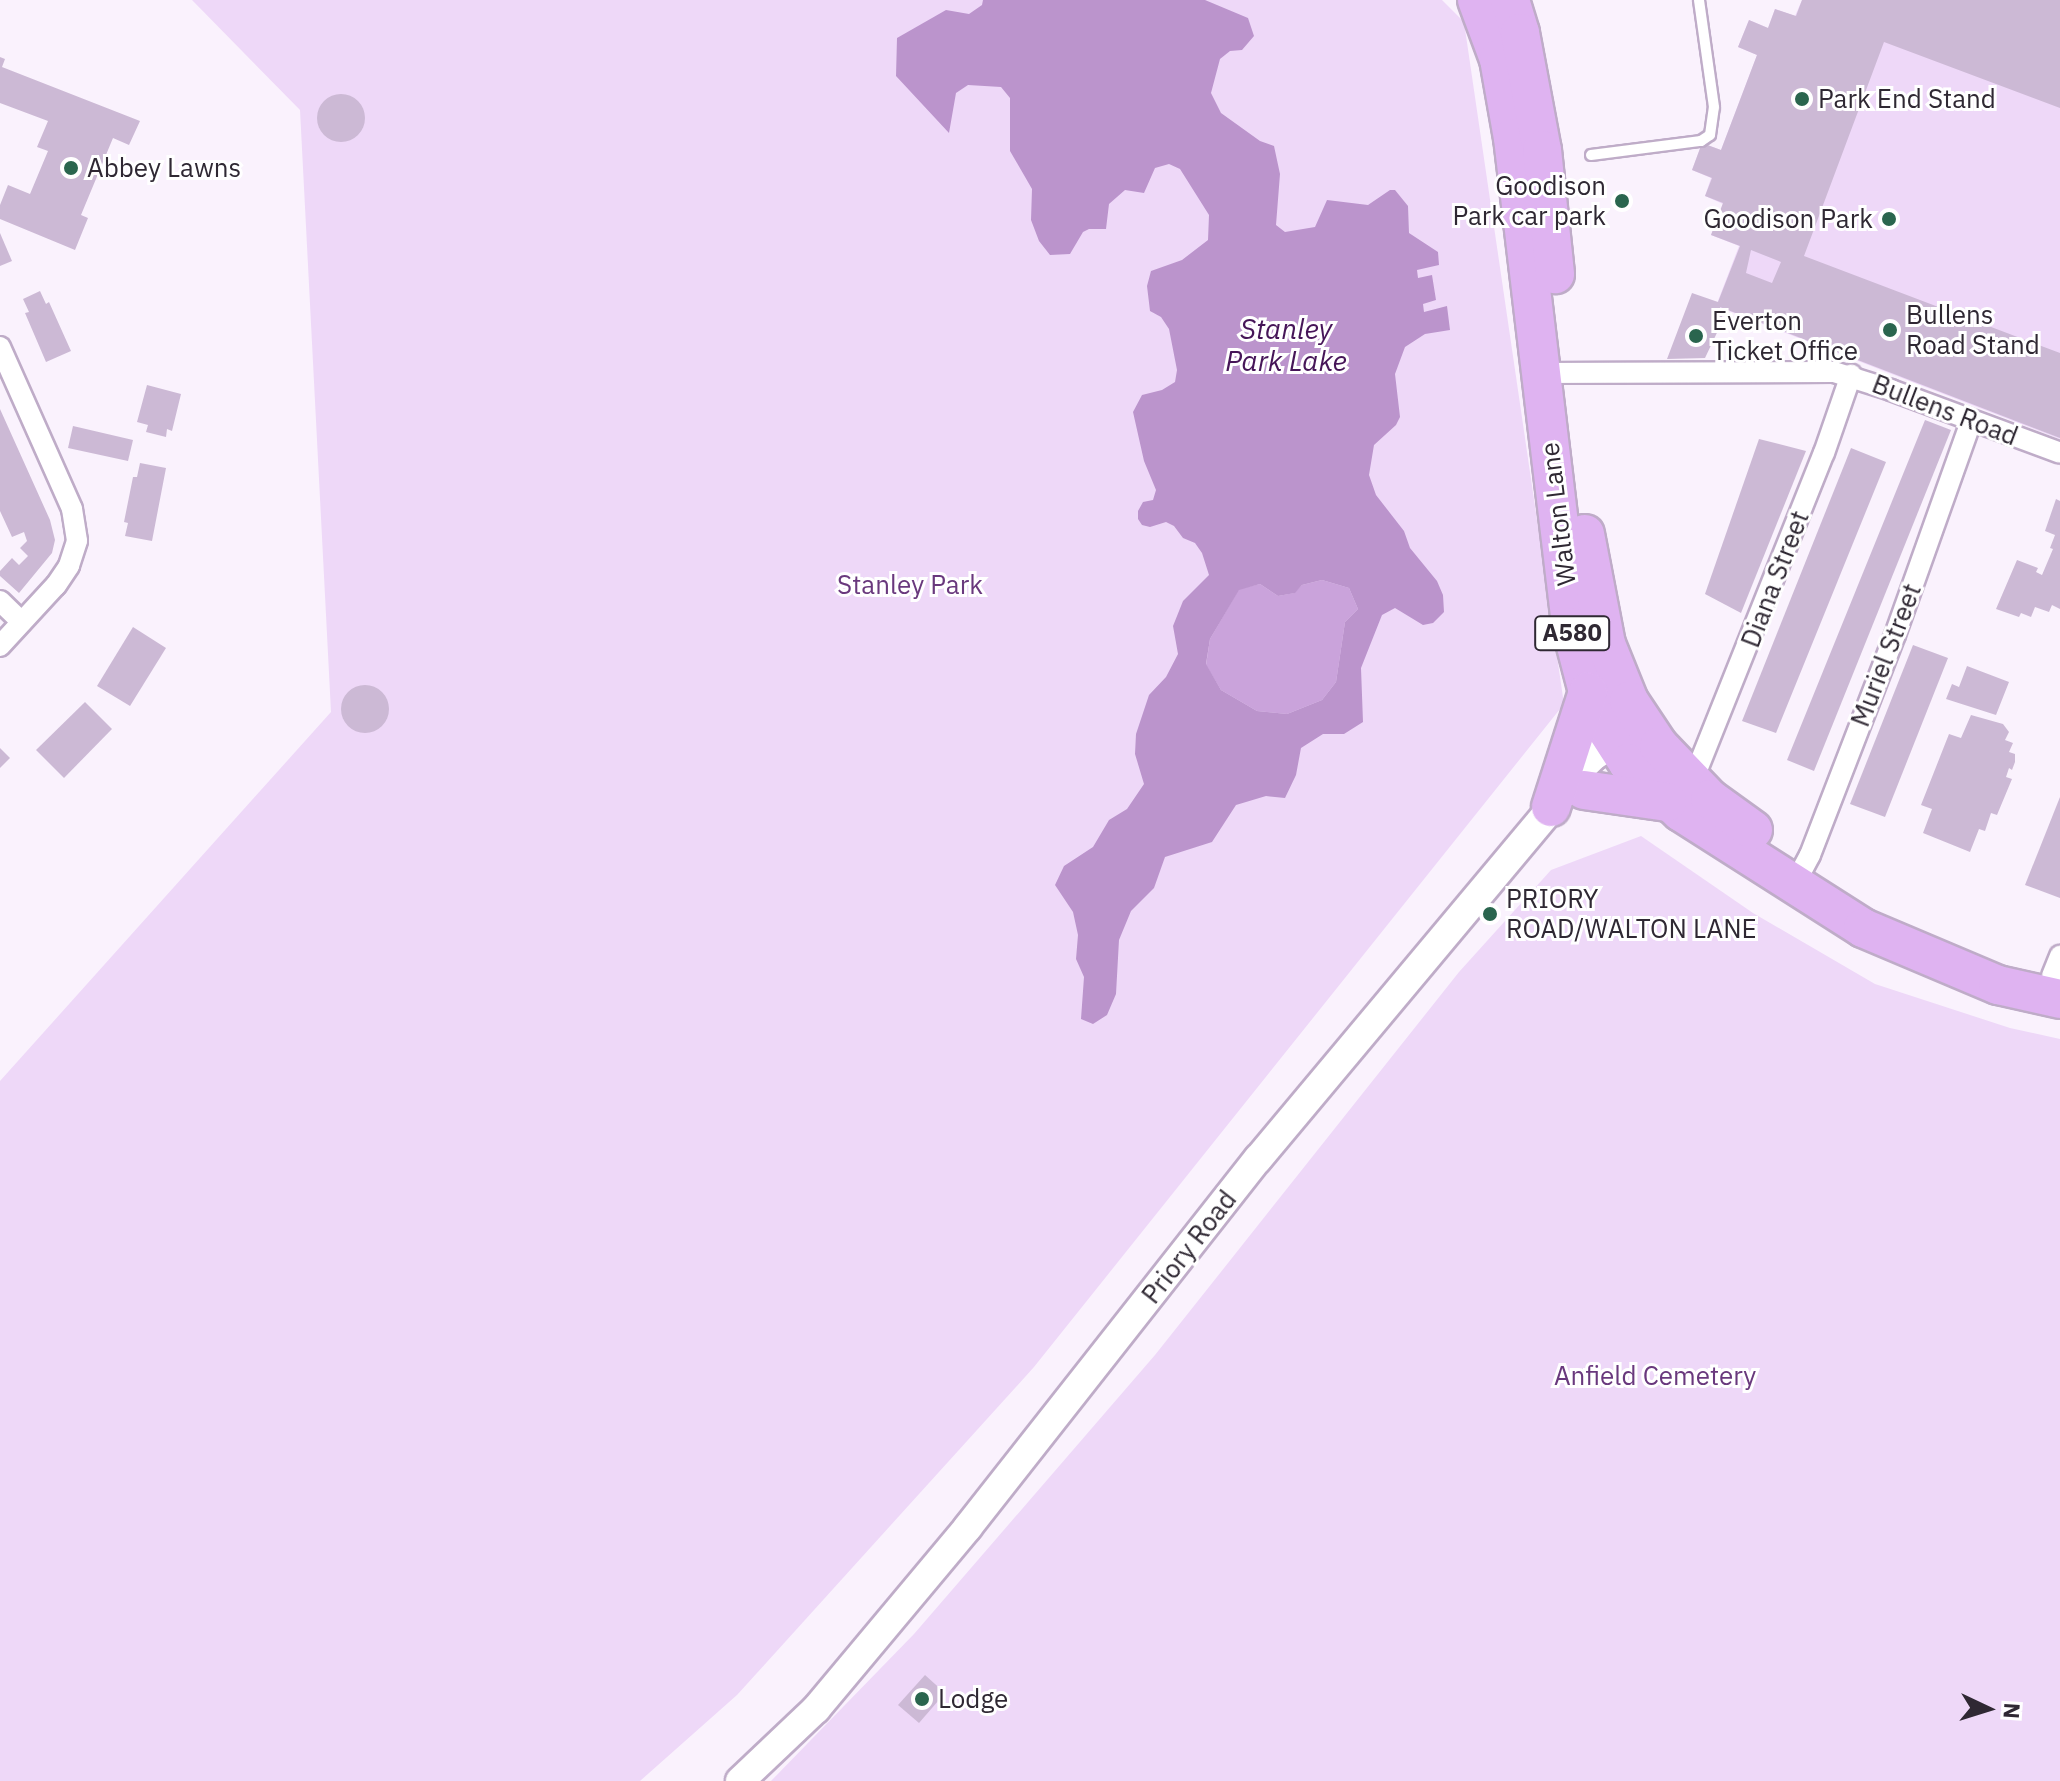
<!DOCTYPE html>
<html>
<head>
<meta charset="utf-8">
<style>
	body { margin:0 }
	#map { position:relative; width:2060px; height:1781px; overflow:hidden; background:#faf2fd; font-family:"IBM Plex Sans",sans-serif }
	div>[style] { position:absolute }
	.green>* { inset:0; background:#eed8f8 }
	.forest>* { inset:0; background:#caa3db }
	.water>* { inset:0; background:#bb94cc }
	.building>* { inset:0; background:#ccb9d5 }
	.round { border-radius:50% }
	.roads { filter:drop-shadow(2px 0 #bfacc8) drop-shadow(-2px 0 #bfacc8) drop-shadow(0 2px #bfacc8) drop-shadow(0 -2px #bfacc8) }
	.lane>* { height:10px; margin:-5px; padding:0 5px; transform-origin:5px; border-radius:5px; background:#fff }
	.street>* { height:20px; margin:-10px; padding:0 10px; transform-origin:10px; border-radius:10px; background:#fff }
	.secondary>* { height:28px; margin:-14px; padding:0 14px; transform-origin:14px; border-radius:14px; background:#fff }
	.highway>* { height:38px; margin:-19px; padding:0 19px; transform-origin:19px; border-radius:19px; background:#dfb3f1 }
	.dots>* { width:22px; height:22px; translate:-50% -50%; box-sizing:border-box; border:4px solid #fff; border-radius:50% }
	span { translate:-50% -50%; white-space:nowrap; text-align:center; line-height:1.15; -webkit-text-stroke:6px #fff; paint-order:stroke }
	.shield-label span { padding:2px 6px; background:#fff; border:2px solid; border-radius:6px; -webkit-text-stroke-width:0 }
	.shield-label { font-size:24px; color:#2f2833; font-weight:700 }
	.poi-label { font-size:26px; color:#2f2833 }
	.left { translate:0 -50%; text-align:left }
	.right { translate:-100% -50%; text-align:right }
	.street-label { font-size:26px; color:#2f2833 }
	.park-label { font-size:26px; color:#69387d }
	.water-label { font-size:28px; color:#461558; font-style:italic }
	.north { position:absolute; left:1948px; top:1669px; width:80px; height:80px; -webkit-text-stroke:6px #fff; paint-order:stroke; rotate:94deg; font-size:22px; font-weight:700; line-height:32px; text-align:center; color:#2f2833 }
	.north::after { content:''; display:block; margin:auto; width:28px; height:36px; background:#2f2833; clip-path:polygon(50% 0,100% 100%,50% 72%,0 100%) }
</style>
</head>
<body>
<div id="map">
	<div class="green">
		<i style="clip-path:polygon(192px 0,1442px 0,1464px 22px,1564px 704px,1034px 1367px,737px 1695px,640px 1781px,0 1781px,0 1081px,331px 712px,300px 110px)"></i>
		<i style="clip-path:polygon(1802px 0,2060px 0,2060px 439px,1716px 306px,1739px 246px,1711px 235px,1723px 204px,1705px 196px,1711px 178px,1692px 170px,1702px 143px,1721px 150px,1757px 55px,1738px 47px,1749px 20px,1768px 28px,1775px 9px,1795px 16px)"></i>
		<i style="clip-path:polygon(1641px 836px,1753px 913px,1875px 984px,2010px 1028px,2060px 1039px,2060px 1781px,771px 1781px,914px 1634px,1155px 1355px,1459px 972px,1551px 870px)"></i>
	</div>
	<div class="forest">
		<i style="clip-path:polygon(1322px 580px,1349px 588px,1358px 609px,1345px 622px,1336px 682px,1322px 700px,1287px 714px,1257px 711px,1221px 690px,1206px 665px,1210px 639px,1239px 589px,1260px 584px,1278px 596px,1294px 593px,1302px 585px)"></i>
	</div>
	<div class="water">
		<i style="clip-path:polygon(evenodd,983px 0,1205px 0,1248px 18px,1254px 36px,1242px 50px,1230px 51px,1220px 59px,1211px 93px,1221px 113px,1260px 141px,1274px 146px,1280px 174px,1276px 225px,1285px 232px,1315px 227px,1327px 200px,1368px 205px,1390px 190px,1395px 190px,1408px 206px,1409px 233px,1438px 252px,1439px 265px,1417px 270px,1418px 278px,1432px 275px,1436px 300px,1423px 304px,1424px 312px,1447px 306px,1450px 330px,1425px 334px,1405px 347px,1395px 374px,1400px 417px,1396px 425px,1374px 445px,1369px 475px,1376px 495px,1404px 531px,1410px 548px,1437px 581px,1443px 595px,1444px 612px,1433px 623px,1423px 625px,1395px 608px,1382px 615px,1361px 668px,1363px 722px,1344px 734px,1323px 734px,1301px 748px,1296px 775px,1285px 798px,1266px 796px,1236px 805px,1212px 842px,1165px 857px,1154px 888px,1131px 911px,1119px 940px,1116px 994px,1107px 1015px,1093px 1024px,1081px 1019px,1084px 977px,1076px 959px,1078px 935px,1073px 912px,1055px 885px,1064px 866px,1093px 847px,1109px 820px,1127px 809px,1144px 784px,1135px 754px,1136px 734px,1149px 695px,1166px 677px,1178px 654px,1173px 626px,1183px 601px,1209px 575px,1202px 553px,1195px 543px,1183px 538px,1174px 526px,1166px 522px,1150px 527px,1142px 525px,1138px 519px,1138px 511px,1143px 502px,1153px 500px,1156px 490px,1144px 461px,1133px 412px,1142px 395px,1162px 390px,1175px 382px,1177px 370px,1169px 329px,1161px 317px,1150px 311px,1147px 286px,1151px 271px,1182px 260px,1208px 240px,1209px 215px,1180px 169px,1169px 164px,1155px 168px,1144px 193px,1125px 190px,1109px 204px,1106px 229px,1089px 229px,1083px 232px,1070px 254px,1050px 255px,1039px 241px,1031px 220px,1032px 189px,1010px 151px,1010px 98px,1001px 87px,968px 85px,956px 93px,949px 133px,896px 76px,897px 38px,946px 10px,969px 14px,982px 5px,983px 0,1322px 580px,1349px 588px,1358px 609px,1345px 622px,1336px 682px,1322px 700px,1287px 714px,1257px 711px,1221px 690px,1206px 664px,1210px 639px,1239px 590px,1260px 584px,1278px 596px,1295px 593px,1302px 585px,1322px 580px)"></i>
	</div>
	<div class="building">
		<i style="clip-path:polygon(evenodd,1802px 0,2060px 0,2060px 108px,1884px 42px,1804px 256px,2060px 353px,2060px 438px,1720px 307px,1723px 320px,1705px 358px,1667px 359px,1692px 293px,1718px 302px,1740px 246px,1711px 235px,1723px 203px,1705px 196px,1712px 178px,1692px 170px,1702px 143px,1721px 150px,1757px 55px,1738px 47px,1749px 20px,1768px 28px,1775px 9px,1796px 16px,1802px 0,1751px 250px,1781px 262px,1772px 283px,1746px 273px,1751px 250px)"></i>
		<i style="clip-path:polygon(0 57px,5px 59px,2px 67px,140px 121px,129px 145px,113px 138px,81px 215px,88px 218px,75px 250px,0 219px,0 205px,8px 185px,30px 194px,48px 151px,37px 147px,48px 121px,0 103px)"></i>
		<i class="round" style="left:317px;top:94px;width:48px;height:48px"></i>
		<i style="clip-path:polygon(0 233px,12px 261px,0 266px)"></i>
		<i style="clip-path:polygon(40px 291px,46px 304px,49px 302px,71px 351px,46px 362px,25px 313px,29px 312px,23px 299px)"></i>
		<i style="clip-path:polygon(147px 385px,181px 394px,172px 431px,167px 429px,166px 437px,146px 432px,148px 425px,137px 422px)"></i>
		<i style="clip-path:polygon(0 409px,50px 520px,55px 540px,52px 553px,19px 593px,0 576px,0 571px,12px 558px,19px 565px,28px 556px,20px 548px,27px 541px,24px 532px,12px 537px,0 511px)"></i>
		<i style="clip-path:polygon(1925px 420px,1951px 430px,1814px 771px,1787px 760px)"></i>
		<i style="clip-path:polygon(73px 426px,133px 440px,128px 461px,68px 448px)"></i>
		<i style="clip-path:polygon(1759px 439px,1806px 451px,1741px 613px,1705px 594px)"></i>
		<i style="clip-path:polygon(1851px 448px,1886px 462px,1776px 733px,1742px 721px)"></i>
		<i style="clip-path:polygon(140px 463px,166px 468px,152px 541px,125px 536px,128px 523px,124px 522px,133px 477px,137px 477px)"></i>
		<i style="clip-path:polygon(2056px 499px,2060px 501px,2060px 609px,2052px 605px,2049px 612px,2035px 607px,2031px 617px,2021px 613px,2019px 617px,1996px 609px,2017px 560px,2038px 568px,2036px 572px,2042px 575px,2053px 549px,2050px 548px,2055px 535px,2045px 531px)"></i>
		<i style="clip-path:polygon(133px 627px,166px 648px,130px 706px,97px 686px)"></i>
		<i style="clip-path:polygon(1913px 645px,1948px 658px,1885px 817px,1850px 804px)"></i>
		<i style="clip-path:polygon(1967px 666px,2009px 682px,1996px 715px,1946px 699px,1952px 684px,1959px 687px)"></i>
		<i class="round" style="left:341px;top:685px;width:48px;height:48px"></i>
		<i style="clip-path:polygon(85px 702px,112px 729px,64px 778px,36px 750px)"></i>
		<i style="clip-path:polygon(1971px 715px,2003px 724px,2009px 732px,2005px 740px,2013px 743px,2009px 752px,2015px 754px,2015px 762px,2012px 770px,2009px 768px,2006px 777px,2012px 779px,1997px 815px,1991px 813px,1985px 831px,1979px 829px,1970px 852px,1923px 833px,1932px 809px,1921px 805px,1949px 734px,1961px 738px)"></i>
		<i style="clip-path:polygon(0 748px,10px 758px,0 768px)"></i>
		<i style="clip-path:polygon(2060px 797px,2060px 898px,2025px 885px)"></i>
		<i style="clip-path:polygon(925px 1675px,945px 1693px,919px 1723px,898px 1705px)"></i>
	</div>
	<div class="roads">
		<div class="lane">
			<i style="left:1591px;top:155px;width:111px;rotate:-7.3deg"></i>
			<i style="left:1701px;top:141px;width:11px;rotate:-34deg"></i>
			<i style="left:1710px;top:135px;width:28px;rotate:-82deg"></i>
			<i style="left:1714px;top:107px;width:108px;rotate:-98deg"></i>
		</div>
		<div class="street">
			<i style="left:0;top:347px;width:177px;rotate:66deg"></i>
			<i style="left:72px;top:509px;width:32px;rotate:81deg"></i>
			<i style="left:77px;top:541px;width:26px;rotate:108deg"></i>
			<i style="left:69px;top:566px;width:23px;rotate:124deg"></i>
			<i style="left:56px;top:585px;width:83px;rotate:132.6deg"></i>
			<i style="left:1540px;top:373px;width:294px;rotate:-0.2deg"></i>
			<i style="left:1834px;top:372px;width:60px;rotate:17.5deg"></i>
			<i style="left:1891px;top:390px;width:180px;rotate:20.4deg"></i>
			<i style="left:0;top:601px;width:30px;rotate:44deg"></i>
			<i style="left:1693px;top:780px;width:352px;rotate:-68.2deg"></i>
			<i style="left:1824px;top:453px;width:83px;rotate:-70.9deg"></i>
			<i style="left:1794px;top:885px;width:34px;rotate:-62deg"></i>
			<i style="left:1810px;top:855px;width:236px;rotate:-68.9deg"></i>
			<i style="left:1895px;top:635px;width:227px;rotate:-70.4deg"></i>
			<i style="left:2052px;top:976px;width:22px;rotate:-68deg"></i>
		</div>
		<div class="secondary">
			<i style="left:740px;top:1781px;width:105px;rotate:-43.5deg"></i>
			<i style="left:816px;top:1709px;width:237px;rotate:-50.1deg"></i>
			<i style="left:968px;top:1527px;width:469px;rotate:-51.8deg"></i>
			<i style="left:1258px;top:1159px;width:466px;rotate:-50.1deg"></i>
			<i style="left:1557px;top:801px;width:30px;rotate:-57deg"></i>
			<i style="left:1573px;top:776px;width:30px;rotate:-44deg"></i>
			<i style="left:1595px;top:755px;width:42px;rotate:-31.4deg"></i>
		</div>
		<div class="highway">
			<i style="left:1477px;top:0;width:63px;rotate:69.6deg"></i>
			<i style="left:1499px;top:59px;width:80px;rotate:80deg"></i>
			<i style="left:1513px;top:138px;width:492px;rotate:83.2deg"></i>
			<i style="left:1571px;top:627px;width:67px;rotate:75.3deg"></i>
			<i style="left:1588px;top:692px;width:32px;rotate:66deg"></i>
			<i style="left:1601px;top:721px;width:50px;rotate:57.3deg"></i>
			<i style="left:1628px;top:763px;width:72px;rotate:42.8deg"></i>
			<i style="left:1681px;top:812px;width:216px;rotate:32.5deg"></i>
			<i style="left:1863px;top:928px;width:147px;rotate:22.9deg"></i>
			<i style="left:1998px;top:985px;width:64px;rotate:12.7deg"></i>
			<i style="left:1510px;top:0;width:34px;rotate:73deg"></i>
			<i style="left:1520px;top:33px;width:119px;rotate:79.4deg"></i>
			<i style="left:1542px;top:150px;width:125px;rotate:84deg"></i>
			<i style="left:1585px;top:534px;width:112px;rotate:79.2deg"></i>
			<i style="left:1606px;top:644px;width:61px;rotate:68deg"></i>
			<i style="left:1629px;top:701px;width:54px;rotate:56.3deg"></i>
			<i style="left:1659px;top:746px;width:74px;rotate:46.1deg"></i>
			<i style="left:1710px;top:799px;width:53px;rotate:35.8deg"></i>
			<i style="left:1584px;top:790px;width:84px;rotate:8.2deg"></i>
			<i style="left:1551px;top:807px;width:121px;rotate:-72.2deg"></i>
		</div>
	</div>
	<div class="dots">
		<i style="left:1802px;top:99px;background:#2a654e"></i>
		<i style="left:71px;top:168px;background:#2a654e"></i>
		<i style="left:1622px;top:201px;background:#2a654e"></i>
		<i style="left:1889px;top:219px;background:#2a654e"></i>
		<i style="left:1890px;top:330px;background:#2a654e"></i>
		<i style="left:1696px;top:336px;background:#2a654e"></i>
		<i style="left:1490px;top:914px;background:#2a654e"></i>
		<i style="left:922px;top:1699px;background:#2a654e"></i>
	</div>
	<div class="shield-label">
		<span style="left:1572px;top:633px">A580</span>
	</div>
	<div class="poi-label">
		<span class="left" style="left:1818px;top:99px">Park End Stand</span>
		<span class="left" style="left:87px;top:168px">Abbey Lawns</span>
		<span class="right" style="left:1606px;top:201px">Goodison<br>Park car park</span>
		<span class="right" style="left:1873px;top:219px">Goodison Park</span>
		<span class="left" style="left:1906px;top:330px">Bullens<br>Road Stand</span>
		<span class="left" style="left:1712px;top:336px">Everton<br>Ticket Office</span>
		<span class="left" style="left:1506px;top:914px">PRIORY<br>ROAD/WALTON LANE</span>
		<span class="left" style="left:938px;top:1699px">Lodge</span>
	</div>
	<div class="street-label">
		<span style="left:1945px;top:410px;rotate:21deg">Bullens Road</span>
		<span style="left:1558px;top:514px;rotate:-97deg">Walton Lane</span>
		<span style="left:1775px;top:579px;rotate:-69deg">Diana Street</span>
		<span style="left:1886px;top:655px;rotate:-69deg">Muriel Street</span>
		<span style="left:1189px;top:1247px;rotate:-52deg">Priory Road</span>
	</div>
	<div class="park-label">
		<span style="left:910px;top:585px">Stanley Park</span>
		<span style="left:1655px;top:1376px">Anfield Cemetery</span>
	</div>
	<div class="water-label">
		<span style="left:1286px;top:345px">Stanley<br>Park Lake</span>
	</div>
	<div class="north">N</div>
</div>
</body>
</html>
